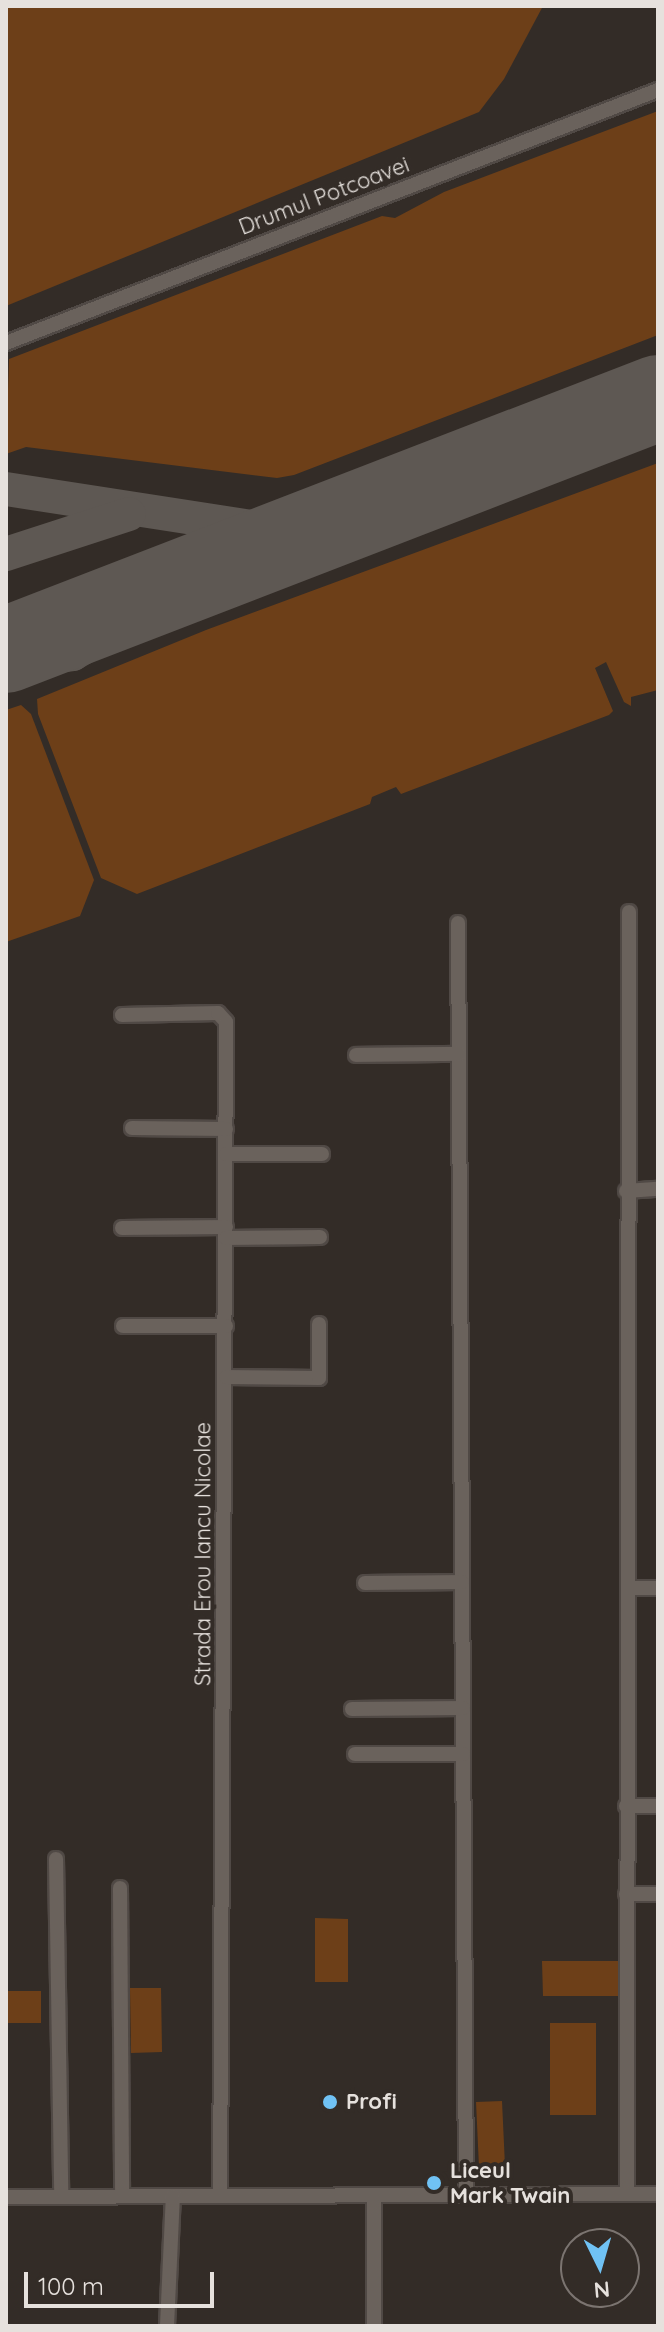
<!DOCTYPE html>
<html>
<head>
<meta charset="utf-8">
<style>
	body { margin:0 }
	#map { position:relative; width:664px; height:2332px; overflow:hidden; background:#332c27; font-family:Quicksand,sans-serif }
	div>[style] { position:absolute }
	.green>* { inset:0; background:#6d3f18 }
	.taxiway>* { height:34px; margin:-17px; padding:0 17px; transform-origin:17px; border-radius:17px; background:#5e5853 }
	.runway>* { height:86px; margin:-43px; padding:0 43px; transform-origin:43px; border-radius:43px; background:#5e5853 }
	.roads { filter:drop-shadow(2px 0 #504945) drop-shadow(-2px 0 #504945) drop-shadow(0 2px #504945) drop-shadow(0 -2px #504945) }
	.minor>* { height:14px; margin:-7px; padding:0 7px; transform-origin:7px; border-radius:7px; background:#6a625c }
	.dots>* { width:22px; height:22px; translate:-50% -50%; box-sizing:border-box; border:4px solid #332c27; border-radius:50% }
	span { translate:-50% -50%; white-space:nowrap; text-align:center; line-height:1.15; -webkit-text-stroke:8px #332c27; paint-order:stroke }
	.street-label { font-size:22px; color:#e6e1dd }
	.poi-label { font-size:22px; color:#e6e1dd; font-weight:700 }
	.left { translate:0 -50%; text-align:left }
	.frame { position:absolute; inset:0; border:8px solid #e6e1dd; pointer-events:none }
	.north { position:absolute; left:560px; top:2228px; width:80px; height:80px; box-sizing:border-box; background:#332c27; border:2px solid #7b7470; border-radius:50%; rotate:175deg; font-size:22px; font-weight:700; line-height:32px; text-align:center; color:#e6e1dd }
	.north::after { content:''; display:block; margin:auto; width:28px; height:36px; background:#70c2f4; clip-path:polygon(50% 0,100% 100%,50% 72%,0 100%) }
	.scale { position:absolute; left:24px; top:2272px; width:190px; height:36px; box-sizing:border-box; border:4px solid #e6e1dd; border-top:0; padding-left:10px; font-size:24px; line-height:28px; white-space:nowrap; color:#e6e1dd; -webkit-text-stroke:6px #332c27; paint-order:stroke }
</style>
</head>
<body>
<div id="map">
	<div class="green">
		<i style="clip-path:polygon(6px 6px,543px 6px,504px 79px,479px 112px,6px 306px)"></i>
		<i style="clip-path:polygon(658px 111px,658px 335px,294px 475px,277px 478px,26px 447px,6px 454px,9px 359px,382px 216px,395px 218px,444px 192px)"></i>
		<i style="clip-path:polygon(658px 463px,658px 690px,631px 697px,631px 706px,624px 702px,606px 662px,595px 668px,613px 711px,609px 715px,401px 794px,396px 787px,372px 797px,370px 804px,137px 894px,101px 878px,38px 714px,37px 699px,206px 630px)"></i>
		<i style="clip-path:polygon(21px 705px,31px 714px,94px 880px,80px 916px,6px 942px,6px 710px)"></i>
		<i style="clip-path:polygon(315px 1918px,348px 1919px,348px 1982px,315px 1982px)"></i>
		<i style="clip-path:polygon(542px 1961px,621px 1961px,622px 1996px,543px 1996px)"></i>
		<i style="clip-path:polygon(130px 1988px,161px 1988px,162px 2052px,131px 2053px)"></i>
		<i style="clip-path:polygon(6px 1991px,41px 1991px,41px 2023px,6px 2023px)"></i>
		<i style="clip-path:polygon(550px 2023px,596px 2023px,596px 2115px,550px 2115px)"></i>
		<i style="clip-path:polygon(502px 2101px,505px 2166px,479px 2167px,476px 2102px)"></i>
	</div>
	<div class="taxiway">
		<i style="left:6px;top:489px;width:255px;rotate:8.8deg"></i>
		<i style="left:258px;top:528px;width:73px;rotate:-2.4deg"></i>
		<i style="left:6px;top:554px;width:129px;rotate:-18deg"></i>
		<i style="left:6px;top:649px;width:37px;rotate:14deg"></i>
		<i style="left:42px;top:658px;width:31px;rotate:-7deg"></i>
		<i style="left:73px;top:654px;width:43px;rotate:-30.7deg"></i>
		<i style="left:110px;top:632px;width:39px;rotate:-53deg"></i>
	</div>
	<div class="runway">
		<i style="left:6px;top:650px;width:699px;rotate:-21.13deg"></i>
	</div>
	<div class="roads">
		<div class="minor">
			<i style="left:6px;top:343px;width:699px;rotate:-21.21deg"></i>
			<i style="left:458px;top:923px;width:1271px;rotate:89.64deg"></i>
			<i style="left:122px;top:1015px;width:96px;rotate:-1.2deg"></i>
			<i style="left:218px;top:1013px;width:12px;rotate:48deg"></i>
			<i style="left:226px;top:1022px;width:1174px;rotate:90.29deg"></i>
			<i style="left:356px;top:1055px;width:103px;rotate:-0.6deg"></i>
			<i style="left:132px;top:1128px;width:94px;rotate:0.6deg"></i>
			<i style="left:226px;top:1154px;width:96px"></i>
			<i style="left:626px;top:1191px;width:32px;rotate:-4deg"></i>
			<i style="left:122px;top:1228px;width:104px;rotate:-0.6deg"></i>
			<i style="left:226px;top:1238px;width:94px;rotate:-0.6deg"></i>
			<i style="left:123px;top:1326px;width:103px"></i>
			<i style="left:226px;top:1377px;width:93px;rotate:0.6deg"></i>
			<i style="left:319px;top:1378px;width:54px;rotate:-90deg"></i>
			<i style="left:365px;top:1583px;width:97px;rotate:-0.6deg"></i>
			<i style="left:630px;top:1588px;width:28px"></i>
			<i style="left:352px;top:1709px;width:111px;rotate:-0.5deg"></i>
			<i style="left:355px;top:1754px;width:108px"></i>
			<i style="left:626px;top:1806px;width:32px"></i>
			<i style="left:56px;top:1859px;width:337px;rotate:89.1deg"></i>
			<i style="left:120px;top:1888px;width:308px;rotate:89.6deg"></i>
			<i style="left:626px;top:1894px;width:32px"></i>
			<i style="left:627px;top:2194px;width:1282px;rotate:-89.91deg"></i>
			<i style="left:6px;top:2197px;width:652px;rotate:-0.26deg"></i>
			<i style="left:167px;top:2326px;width:130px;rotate:-87.4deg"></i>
			<i style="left:374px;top:2326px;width:131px;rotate:-90deg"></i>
		</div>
	</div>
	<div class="dots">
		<i style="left:330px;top:2102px;background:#70c2f4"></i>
		<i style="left:434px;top:2183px;background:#70c2f4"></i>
	</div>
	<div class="street-label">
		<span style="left:324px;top:196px;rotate:-21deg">Drumul Potcoavei</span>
		<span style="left:203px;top:1554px;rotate:-90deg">Strada Erou Iancu Nicolae</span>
	</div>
	<div class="poi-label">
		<span class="left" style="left:346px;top:2102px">Profi</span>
		<span class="left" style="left:450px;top:2183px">Liceul<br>Mark Twain</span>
	</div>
	<div class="frame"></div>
	<div class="north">N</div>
	<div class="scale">100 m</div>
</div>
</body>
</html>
